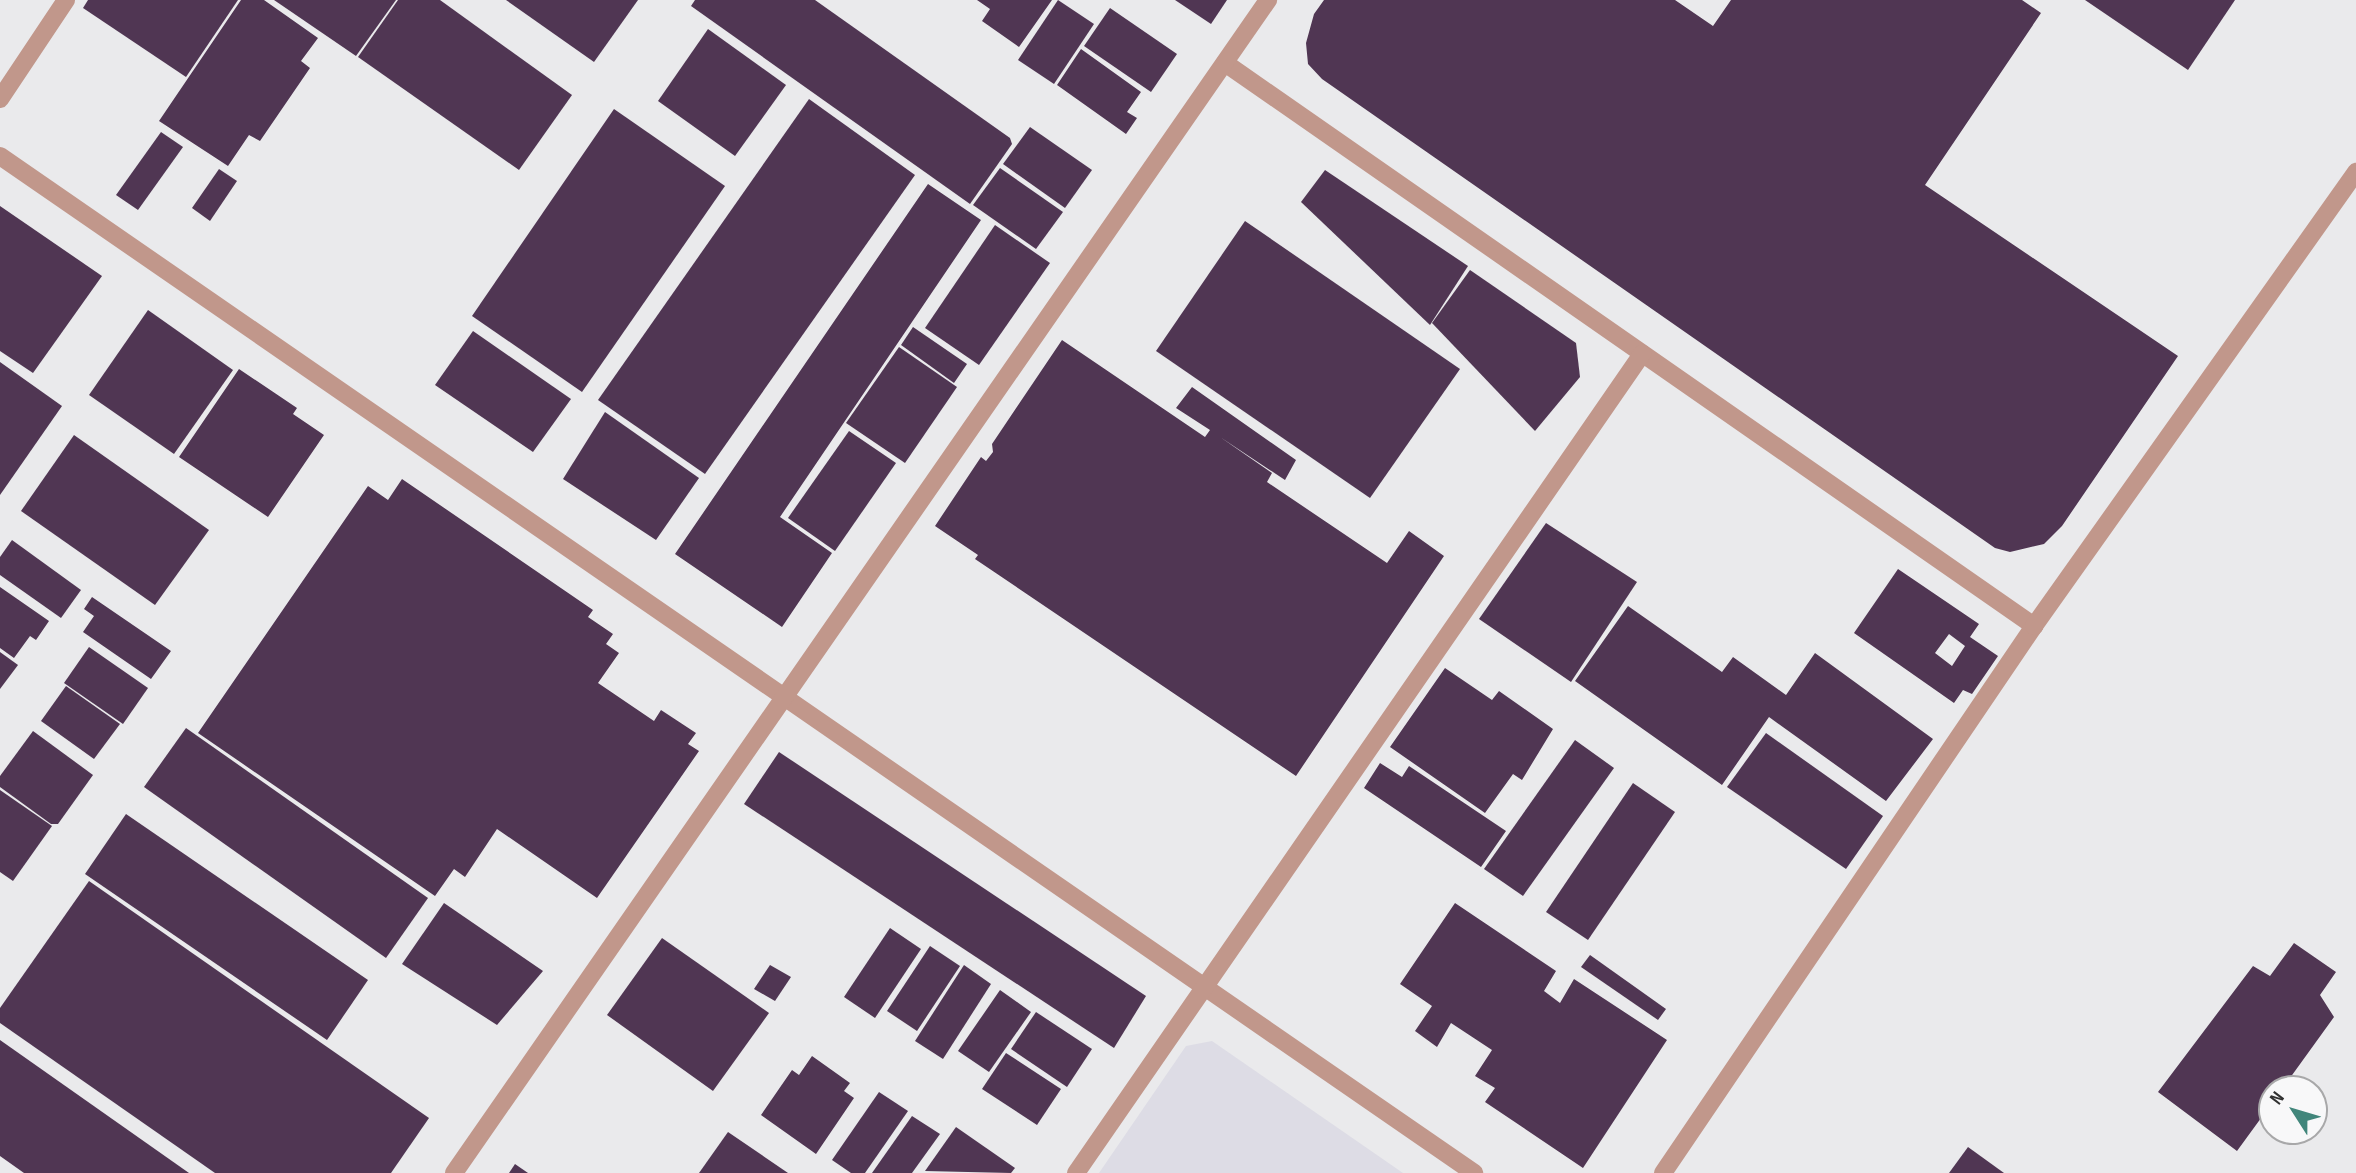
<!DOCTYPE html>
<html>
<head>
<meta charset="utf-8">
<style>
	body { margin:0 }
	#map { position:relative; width:2356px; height:1173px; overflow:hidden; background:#eaeaec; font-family:"Sofia Sans Condensed",sans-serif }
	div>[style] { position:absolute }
	.built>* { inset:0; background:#dddce5 }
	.building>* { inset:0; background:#503653 }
	.minor>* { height:18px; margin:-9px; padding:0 9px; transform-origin:9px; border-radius:9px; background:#c1978b }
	span { translate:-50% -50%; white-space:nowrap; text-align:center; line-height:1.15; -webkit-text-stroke:7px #f8f8f9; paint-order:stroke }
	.north { position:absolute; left:2258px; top:1075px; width:70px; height:70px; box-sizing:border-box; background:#f8f8f9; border:2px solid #a8a8a9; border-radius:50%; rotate:307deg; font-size:19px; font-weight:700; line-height:28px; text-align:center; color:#313131 }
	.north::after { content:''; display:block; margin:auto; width:24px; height:32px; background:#41867b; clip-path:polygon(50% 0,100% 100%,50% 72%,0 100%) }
</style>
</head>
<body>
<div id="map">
	<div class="built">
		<i style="clip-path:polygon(1212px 1041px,1403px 1173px,1099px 1173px,1186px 1046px)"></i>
	</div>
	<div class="building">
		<i style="clip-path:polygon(88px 0,238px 0,186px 77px,83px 8px)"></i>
		<i style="clip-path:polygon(241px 0,264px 0,318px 38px,301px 61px,310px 68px,260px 141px,249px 135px,228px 166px,159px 121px)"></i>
		<i style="clip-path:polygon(274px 0,396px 0,356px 56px)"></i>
		<i style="clip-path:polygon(398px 0,440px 0,572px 95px,519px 170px,358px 57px)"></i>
		<i style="clip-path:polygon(506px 0,638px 0,594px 62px)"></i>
		<i style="clip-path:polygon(695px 0,815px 0,1010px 138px,1012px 144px,970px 204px,691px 6px)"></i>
		<i style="clip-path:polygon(977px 0,1052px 0,1019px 47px,982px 21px,990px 9px)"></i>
		<i style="clip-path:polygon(1058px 0,1094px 24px,1054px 84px,1018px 60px)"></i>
		<i style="clip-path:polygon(1175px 0,1227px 0,1211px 24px)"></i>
		<i style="clip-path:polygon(1324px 0,1675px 0,1713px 26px,1731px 0,2022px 0,2041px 13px,1925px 185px,2178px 356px,2062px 526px,2044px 544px,2010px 552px,1995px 548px,1322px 79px,1308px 64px,1306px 43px,1314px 14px)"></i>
		<i style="clip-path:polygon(2085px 0,2235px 0,2188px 70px)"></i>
		<i style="clip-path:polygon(1110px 8px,1177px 54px,1151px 92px,1084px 46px)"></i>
		<i style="clip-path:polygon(708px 29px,786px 85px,735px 156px,658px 101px)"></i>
		<i style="clip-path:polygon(1081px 49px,1141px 92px,1127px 112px,1137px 118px,1126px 134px,1057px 85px)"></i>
		<i style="clip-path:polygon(809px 99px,915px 175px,705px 474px,598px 400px)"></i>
		<i style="clip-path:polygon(614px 109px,725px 186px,582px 392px,472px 316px)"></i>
		<i style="clip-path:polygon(1030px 127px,1092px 170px,1065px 208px,1003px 164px)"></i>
		<i style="clip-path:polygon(161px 132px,183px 147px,138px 210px,116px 195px)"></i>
		<i style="clip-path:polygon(1000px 168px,1063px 212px,1036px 249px,973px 205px)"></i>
		<i style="clip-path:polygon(219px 169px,237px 181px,210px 221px,192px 208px)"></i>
		<i style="clip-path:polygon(1325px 170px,1468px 266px,1430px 325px,1301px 202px)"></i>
		<i style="clip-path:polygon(928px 184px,981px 220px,780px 517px,832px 553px,782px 627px,675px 554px)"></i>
		<i style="clip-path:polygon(0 206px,102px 276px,33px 373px,0 351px)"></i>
		<i style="clip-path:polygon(1245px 221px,1460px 369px,1370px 498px,1156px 351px)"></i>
		<i style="clip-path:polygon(995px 225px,1050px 263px,979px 365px,925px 328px)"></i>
		<i style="clip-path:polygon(1470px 270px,1576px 343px,1580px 377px,1535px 431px,1432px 323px)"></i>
		<i style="clip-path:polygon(148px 310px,233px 370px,174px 454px,89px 395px)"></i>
		<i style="clip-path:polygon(913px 327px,967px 364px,954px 383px,901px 345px)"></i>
		<i style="clip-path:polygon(473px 331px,571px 399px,533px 452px,435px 385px)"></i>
		<i style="clip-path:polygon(1062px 340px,1205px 437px,1210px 430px,1176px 408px,1192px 387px,1296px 460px,1285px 480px,1220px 437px,1272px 473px,1267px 482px,1387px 563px,1409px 531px,1444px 556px,1296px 776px,975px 559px,978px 555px,935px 526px,981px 457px,986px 461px,993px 452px,992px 444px)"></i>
		<i style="clip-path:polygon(899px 347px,957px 387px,905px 463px,846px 423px)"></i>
		<i style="clip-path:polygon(0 362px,62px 406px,0 495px)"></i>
		<i style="clip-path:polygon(239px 369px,297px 408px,293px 414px,324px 435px,268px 517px,179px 457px)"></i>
		<i style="clip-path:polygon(605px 412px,699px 478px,656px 540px,563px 479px)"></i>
		<i style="clip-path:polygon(849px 431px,896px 463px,835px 551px,788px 518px)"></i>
		<i style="clip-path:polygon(74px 435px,209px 530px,155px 605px,21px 511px)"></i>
		<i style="clip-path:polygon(402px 479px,593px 610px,588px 617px,613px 634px,606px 644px,619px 653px,598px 683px,654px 721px,661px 710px,696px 733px,688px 744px,699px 751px,597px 898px,497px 829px,465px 877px,454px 869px,435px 896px,198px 733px,368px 486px,388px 500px)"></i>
		<i style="clip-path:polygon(1546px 523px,1637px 582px,1571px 682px,1479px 619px)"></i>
		<i style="clip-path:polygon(12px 540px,81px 590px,61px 618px,0 575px,0 557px)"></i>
		<i style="clip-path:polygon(evenodd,1898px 569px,1979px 624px,1970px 637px,1998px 656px,1972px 694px,1963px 690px,1954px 703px,1854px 633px,1898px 569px,1949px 634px,1965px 646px,1952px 666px,1935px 653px,1949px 634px)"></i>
		<i style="clip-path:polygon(0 587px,49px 621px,36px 640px,30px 636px,14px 658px,0 648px)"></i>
		<i style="clip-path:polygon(92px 597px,171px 651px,151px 679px,83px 632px,94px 616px,84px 609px)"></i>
		<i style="clip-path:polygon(1628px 606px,1722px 672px,1733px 657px,1786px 695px,1815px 653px,1933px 739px,1886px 801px,1769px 717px,1722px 785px,1575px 681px)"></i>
		<i style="clip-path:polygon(89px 647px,148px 688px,123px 724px,64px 683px)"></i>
		<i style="clip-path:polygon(0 652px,18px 665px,0 689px)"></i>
		<i style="clip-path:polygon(1445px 668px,1492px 700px,1499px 691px,1553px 729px,1522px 780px,1513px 774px,1485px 813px,1390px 747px)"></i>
		<i style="clip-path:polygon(66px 686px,120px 724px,94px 759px,41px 721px)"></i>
		<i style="clip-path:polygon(186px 728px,428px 898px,386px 958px,144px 787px)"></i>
		<i style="clip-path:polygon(33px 731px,93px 775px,58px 824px,51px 824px,0 787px,0 776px)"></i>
		<i style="clip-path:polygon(1766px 733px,1883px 816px,1846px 869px,1727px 787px)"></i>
		<i style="clip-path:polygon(1575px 740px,1614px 768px,1523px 896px,1484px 869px)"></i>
		<i style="clip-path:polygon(779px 752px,1146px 996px,1114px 1048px,744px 804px)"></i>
		<i style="clip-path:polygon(1380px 763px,1402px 777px,1409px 766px,1506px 831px,1481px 867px,1364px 788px)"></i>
		<i style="clip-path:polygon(1633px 783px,1675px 812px,1588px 940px,1546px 912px)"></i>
		<i style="clip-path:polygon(0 790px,52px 826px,13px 881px,0 872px)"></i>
		<i style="clip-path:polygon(126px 814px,368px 980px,327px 1040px,85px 874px)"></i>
		<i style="clip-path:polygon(89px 881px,429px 1118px,391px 1173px,215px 1173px,0 1023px,0 1008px)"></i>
		<i style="clip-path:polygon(444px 903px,543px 971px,497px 1025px,402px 964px)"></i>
		<i style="clip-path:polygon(1455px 903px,1556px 971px,1544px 991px,1560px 1003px,1574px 979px,1667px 1040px,1583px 1168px,1485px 1102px,1495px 1088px,1475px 1076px,1492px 1050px,1451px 1023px,1437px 1047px,1415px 1031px,1432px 1006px,1400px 984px)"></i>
		<i style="clip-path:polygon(890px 928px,921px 949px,875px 1018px,844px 997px)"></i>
		<i style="clip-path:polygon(662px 938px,769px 1013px,713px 1091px,607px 1015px)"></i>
		<i style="clip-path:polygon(2294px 943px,2336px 972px,2320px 995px,2334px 1017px,2282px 1089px,2272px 1089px,2272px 1103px,2237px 1151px,2158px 1092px,2253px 966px,2270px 976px)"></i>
		<i style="clip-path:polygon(930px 946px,960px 966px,917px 1031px,887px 1011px)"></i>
		<i style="clip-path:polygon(1590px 955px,1666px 1009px,1658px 1020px,1581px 967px)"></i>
		<i style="clip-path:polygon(770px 965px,791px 977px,775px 1001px,754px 989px)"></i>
		<i style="clip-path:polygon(964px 965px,991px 984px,943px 1059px,915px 1041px)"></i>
		<i style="clip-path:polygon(1000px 990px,1031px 1012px,989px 1072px,958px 1051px)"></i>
		<i style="clip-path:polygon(1036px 1012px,1092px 1049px,1067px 1087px,1011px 1049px)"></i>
		<i style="clip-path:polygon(0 1040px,189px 1173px,24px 1173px,0 1156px)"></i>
		<i style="clip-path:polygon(1006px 1053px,1061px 1089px,1037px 1125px,982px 1089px)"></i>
		<i style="clip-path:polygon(812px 1056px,850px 1083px,844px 1091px,854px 1098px,816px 1154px,761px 1115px,792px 1070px,799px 1075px)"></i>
		<i style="clip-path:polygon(879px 1092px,908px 1111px,865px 1173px,851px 1173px,832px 1160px)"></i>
		<i style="clip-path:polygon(912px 1116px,940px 1134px,912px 1173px,872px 1173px)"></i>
		<i style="clip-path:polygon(956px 1127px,1015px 1168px,1011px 1173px,925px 1171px)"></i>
		<i style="clip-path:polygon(728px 1132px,788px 1173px,699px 1173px)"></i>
		<i style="clip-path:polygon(1968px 1147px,2004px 1173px,1949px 1173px)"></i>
		<i style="clip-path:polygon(515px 1164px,528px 1173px,509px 1173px)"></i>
	</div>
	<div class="minor">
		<i style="left:1225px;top:63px;width:986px;rotate:34.83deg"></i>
		<i style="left:0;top:99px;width:119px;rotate:-56.3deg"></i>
		<i style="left:0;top:156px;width:1791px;rotate:34.6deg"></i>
		<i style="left:454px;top:1173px;width:1428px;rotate:-55.24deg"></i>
		<i style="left:1076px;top:1173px;width:996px;rotate:-55.35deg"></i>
		<i style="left:1663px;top:1173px;width:661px;rotate:-55.85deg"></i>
		<i style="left:2034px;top:626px;width:557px;rotate:-54.65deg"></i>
	</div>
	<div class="north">N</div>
</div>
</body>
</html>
